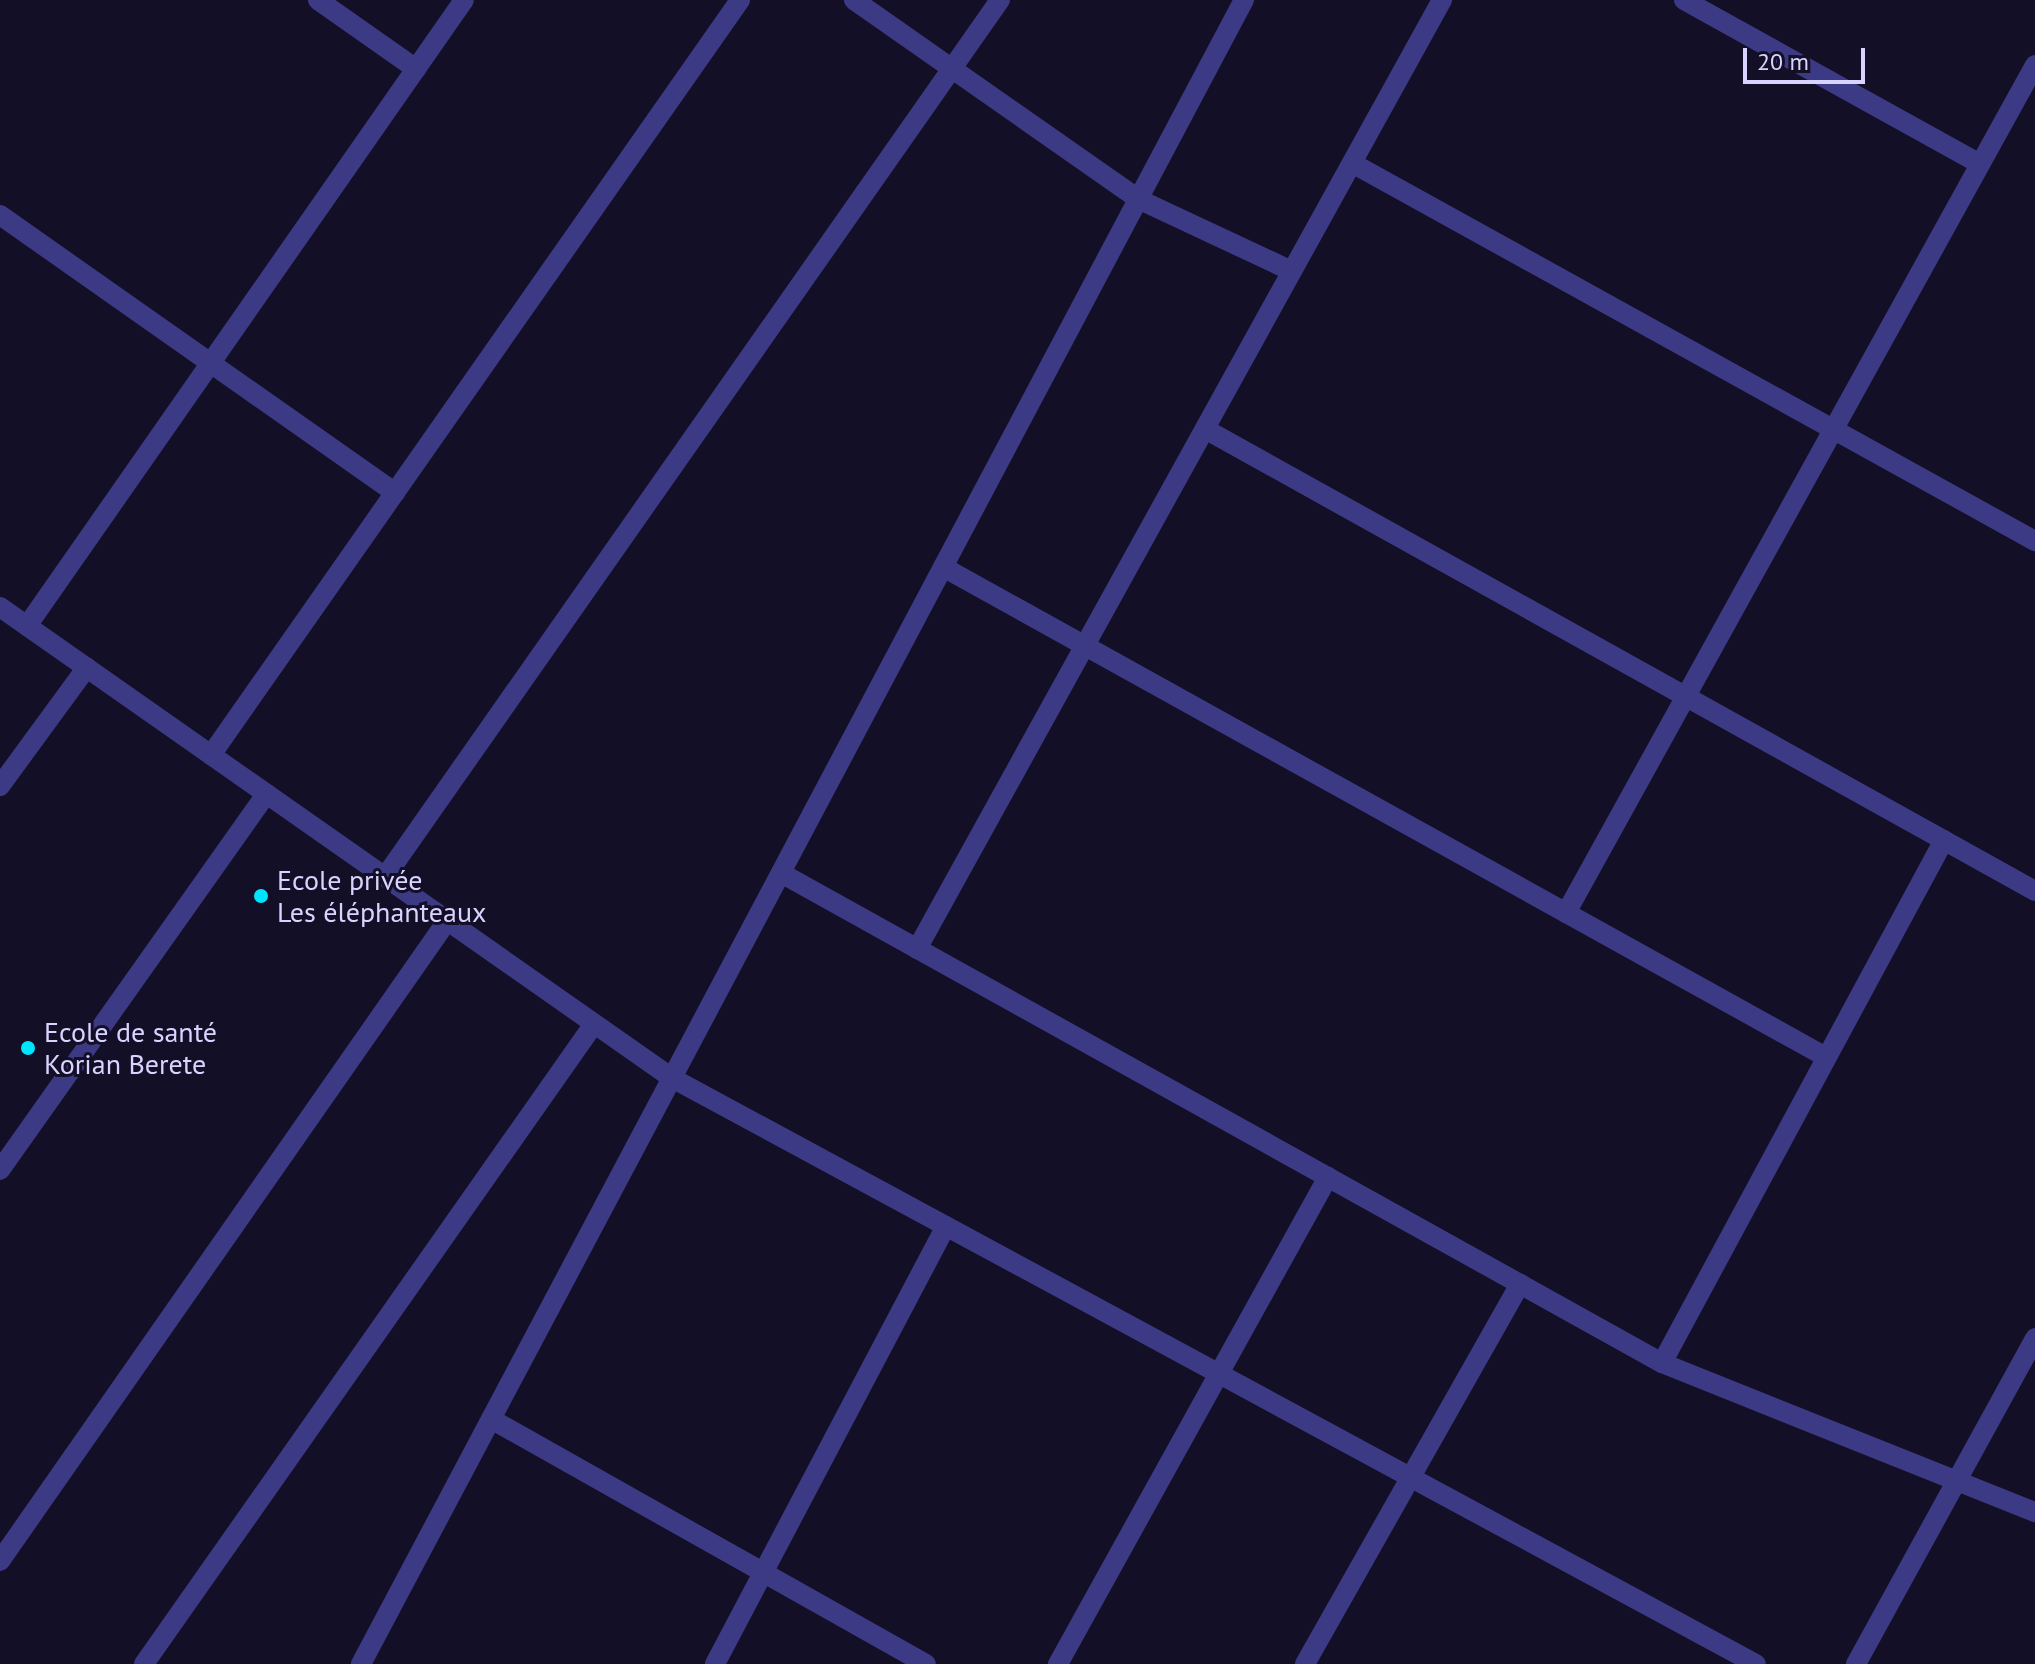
<!DOCTYPE html>
<html>
<head>
<meta charset="utf-8">
<style>
	body { margin:0 }
	#map { position:relative; width:2035px; height:1664px; overflow:hidden; background:#130f26; font-family:"PT Sans",sans-serif }
	div>[style] { position:absolute }
	.minor>* { height:20px; margin:-10px; padding:0 10px; transform-origin:10px; border-radius:10px; background:#3d3a85 }
	.dots>* { width:22px; height:22px; translate:-50% -50%; box-sizing:border-box; border:4px solid #130f26; border-radius:50% }
	span { translate:-50% -50%; white-space:nowrap; text-align:center; line-height:1.15; -webkit-text-stroke:6px #130f26; paint-order:stroke }
	.poi-label { font-size:28px; color:#d9d4ff }
	.left { translate:0 -50%; text-align:left }
	.scale { position:absolute; left:1743px; top:48px; width:122px; height:36px; box-sizing:border-box; border:4px solid #d9d4ff; border-top:0; padding-left:10px; font-size:24px; line-height:28px; white-space:nowrap; color:#d9d4ff; -webkit-text-stroke:6px #130f26; paint-order:stroke }
</style>
</head>
<body>
<div id="map">
	<div class="minor">
		<i style="left:318px;top:0;width:120px;rotate:35.1deg"></i>
		<i style="left:854px;top:0;width:347px;rotate:35deg"></i>
		<i style="left:1138px;top:199px;width:170px;rotate:25.1deg"></i>
		<i style="left:1684px;top:0;width:338px;rotate:29deg"></i>
		<i style="left:1352px;top:163px;width:781px;rotate:28.96deg"></i>
		<i style="left:0;top:215px;width:483px;rotate:35.1deg"></i>
		<i style="left:1205px;top:429px;width:950px;rotate:29.1deg"></i>
		<i style="left:943px;top:567px;width:1010px;rotate:29.03deg"></i>
		<i style="left:0;top:607px;width:821px;rotate:35.03deg"></i>
		<i style="left:672px;top:1078px;width:1232px;rotate:28.4deg"></i>
		<i style="left:27px;top:626px;width:763px;rotate:-55.08deg"></i>
		<i style="left:211px;top:755px;width:922px;rotate:-54.98deg"></i>
		<i style="left:0;top:786px;width:147px;rotate:-53.8deg"></i>
		<i style="left:781px;top:873px;width:1008px;rotate:29.08deg"></i>
		<i style="left:1662px;top:1363px;width:402px;rotate:21.8deg"></i>
		<i style="left:385px;top:877px;width:1071px;rotate:-54.96deg"></i>
		<i style="left:1566px;top:913px;width:969px;rotate:-61.05deg"></i>
		<i style="left:917px;top:949px;width:1085px;rotate:-61.05deg"></i>
		<i style="left:0;top:1170px;width:461px;rotate:-54.7deg"></i>
		<i style="left:1662px;top:1363px;width:594px;rotate:-61.67deg"></i>
		<i style="left:491px;top:1419px;width:499px;rotate:29.4deg"></i>
		<i style="left:0;top:1561px;width:781px;rotate:-55.07deg"></i>
		<i style="left:144px;top:1664px;width:782px;rotate:-54.89deg"></i>
		<i style="left:361px;top:1664px;width:1884px;rotate:-62.05deg"></i>
		<i style="left:715px;top:1664px;width:495px;rotate:-62.2deg"></i>
		<i style="left:1058px;top:1664px;width:557px;rotate:-61deg"></i>
		<i style="left:1305px;top:1664px;width:437px;rotate:-60.5deg"></i>
		<i style="left:1856px;top:1664px;width:372px;rotate:-61.2deg"></i>
	</div>
	<div class="dots">
		<i style="left:261px;top:896px;background:#00e5ff"></i>
		<i style="left:28px;top:1048px;background:#00e5ff"></i>
	</div>
	<div class="poi-label">
		<span class="left" style="left:277px;top:896px">Ecole privée<br>Les éléphanteaux</span>
		<span class="left" style="left:44px;top:1048px">Ecole de santé<br>Korian Berete</span>
	</div>
	<div class="scale">20 m</div>
</div>
</body>
</html>
